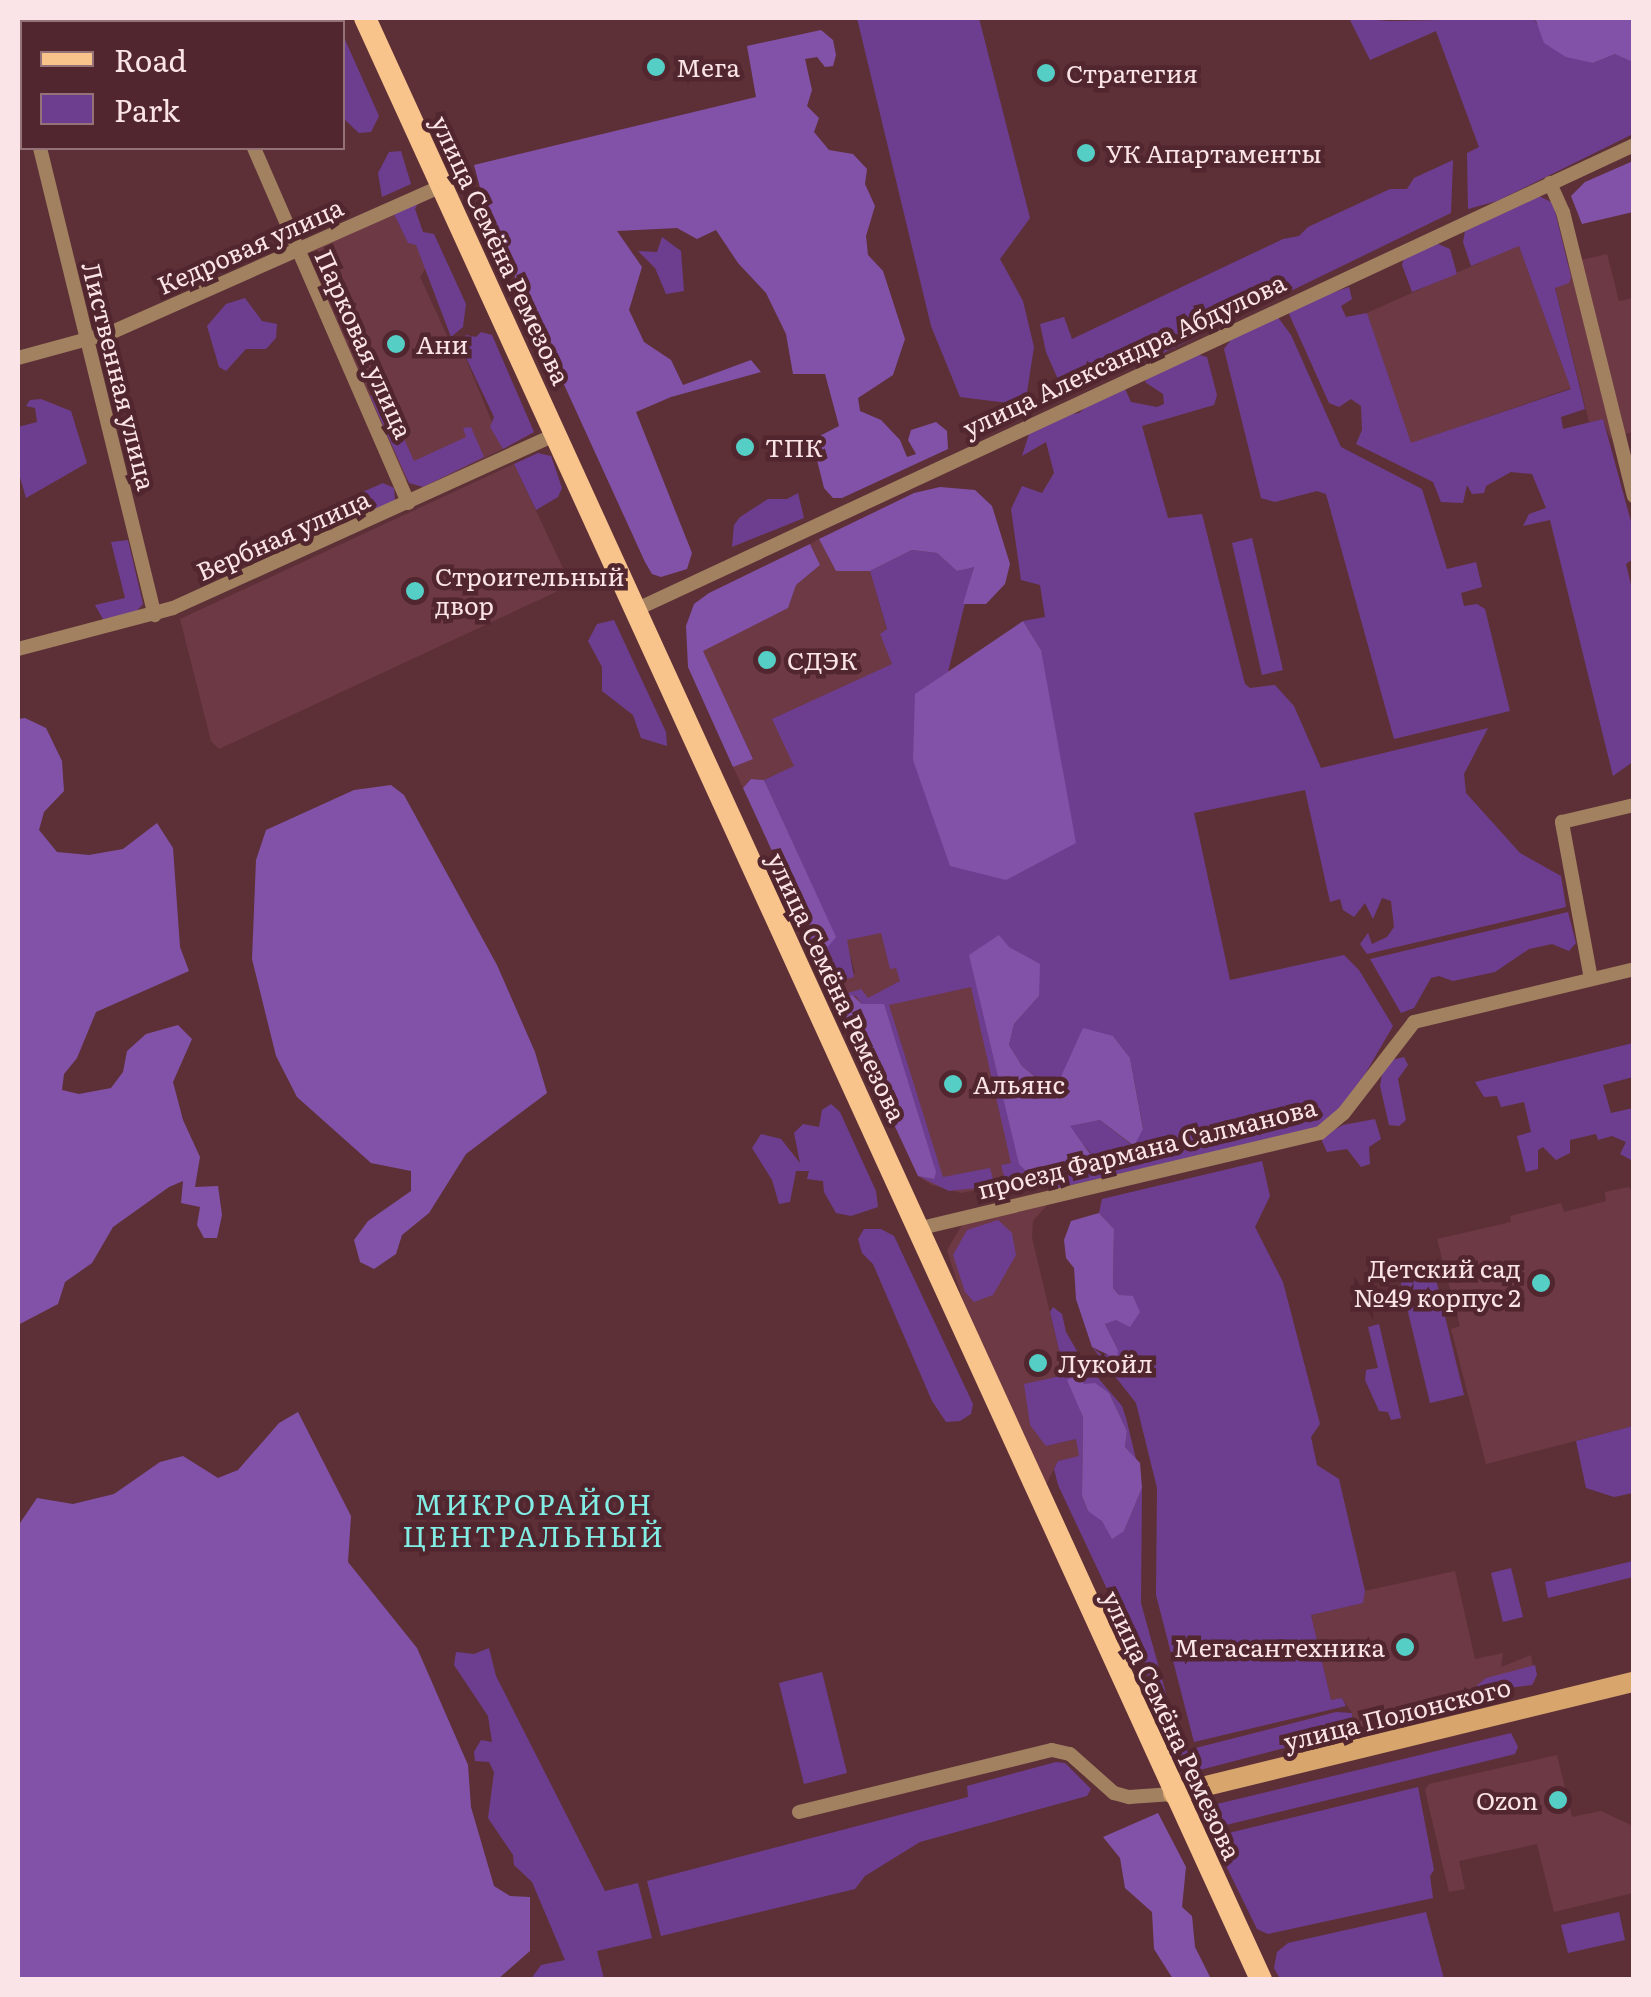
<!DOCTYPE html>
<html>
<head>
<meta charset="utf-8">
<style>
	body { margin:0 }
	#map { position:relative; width:1651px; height:1997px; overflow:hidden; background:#5d3038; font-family:Literata,serif }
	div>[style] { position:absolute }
	.built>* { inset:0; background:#6d3944 }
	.green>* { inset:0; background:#6d3e8f }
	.forest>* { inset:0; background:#8252a8 }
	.minor>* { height:14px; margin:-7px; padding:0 7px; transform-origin:7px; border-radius:7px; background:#a1815f }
	.secondary>* { height:20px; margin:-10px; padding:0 10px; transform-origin:10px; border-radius:10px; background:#d8a56d }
	.primary>* { height:22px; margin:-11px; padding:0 11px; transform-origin:11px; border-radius:11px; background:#f8c48b }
	.dots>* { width:28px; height:28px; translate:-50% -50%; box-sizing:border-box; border:5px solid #51262e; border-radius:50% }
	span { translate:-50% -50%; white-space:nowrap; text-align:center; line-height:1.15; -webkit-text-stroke:9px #51262e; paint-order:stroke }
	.poi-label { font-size:25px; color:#fbe4e7 }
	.left { translate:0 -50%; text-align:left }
	.right { translate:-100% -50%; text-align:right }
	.street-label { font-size:25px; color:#fbe4e7 }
	.neighbourhood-label { font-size:28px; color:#82ede4; letter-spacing:2.5px }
	.frame { position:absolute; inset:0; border:20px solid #fbe4e7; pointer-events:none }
	.legend { position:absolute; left:20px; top:20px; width:325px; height:130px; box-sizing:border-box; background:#51262e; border:2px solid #957278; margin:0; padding:12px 18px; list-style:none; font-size:30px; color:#fbe4e7 }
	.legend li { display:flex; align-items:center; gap:20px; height:50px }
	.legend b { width:50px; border:2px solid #957278 }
</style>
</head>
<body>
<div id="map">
	<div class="built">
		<i style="clip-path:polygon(393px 212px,408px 243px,416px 245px,426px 268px,420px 277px,448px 338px,458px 340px,461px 347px,503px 449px,423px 487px,405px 479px,309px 258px,314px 249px)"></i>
		<i style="clip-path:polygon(1519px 245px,1571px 388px,1410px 444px,1367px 313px)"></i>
		<i style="clip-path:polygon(1607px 254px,1619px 301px,1633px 298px,1633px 432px,1610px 438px,1603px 419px,1589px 422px,1555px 287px,1569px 283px,1568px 263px)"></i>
		<i style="clip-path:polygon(514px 464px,571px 585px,219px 749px,211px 741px,180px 619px)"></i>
		<i style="clip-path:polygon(819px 539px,836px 571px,870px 571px,887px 630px,881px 633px,914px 716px,764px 780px,751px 779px,743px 788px,733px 767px,753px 758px,702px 651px,788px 608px,796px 585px,820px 565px,810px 544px)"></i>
		<i style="clip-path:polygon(953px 916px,1047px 1176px,961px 1193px,932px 1185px,918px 1176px,827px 981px,834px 982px,855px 973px,846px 940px)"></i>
		<i style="clip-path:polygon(1628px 1187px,1633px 1191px,1633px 1426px,1486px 1464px,1451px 1329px,1460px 1326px,1437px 1239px,1511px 1222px,1510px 1216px,1561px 1203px,1564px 1212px,1606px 1201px,1605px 1192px)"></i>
		<i style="clip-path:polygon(1047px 1205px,1033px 1221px,1032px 1238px,1065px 1375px,1046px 1446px,1076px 1439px,1080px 1456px,1058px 1461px,1046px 1485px,963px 1300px,947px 1250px,962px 1225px)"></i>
		<i style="clip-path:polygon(1455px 1571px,1475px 1659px,1503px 1653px,1501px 1667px,1531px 1655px,1535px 1682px,1428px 1704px,1348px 1734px,1353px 1730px,1352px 1713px,1342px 1698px,1331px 1700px,1311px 1615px,1362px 1603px,1365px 1591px)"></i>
		<i style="clip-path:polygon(1557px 1755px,1572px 1817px,1601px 1811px,1633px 1826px,1633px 1893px,1554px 1912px,1537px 1844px,1459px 1861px,1465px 1889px,1449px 1892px,1425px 1790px,1429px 1784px)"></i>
	</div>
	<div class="green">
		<i style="clip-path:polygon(857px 18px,979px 18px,1030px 218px,1000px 259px,1023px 301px,1034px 347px,1025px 405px,960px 397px,931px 326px)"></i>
		<i style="clip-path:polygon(1349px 18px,1390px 21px,1535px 18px,1536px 23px,1593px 63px,1615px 54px,1632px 60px,1633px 134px,1497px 201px,1468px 209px,1467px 153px,1479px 147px,1436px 31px,1370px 60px)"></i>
		<i style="clip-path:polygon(342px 33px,379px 116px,371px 132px,359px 133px,343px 118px)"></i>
		<i style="clip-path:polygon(401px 151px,411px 184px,382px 197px,378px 173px,389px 152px)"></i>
		<i style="clip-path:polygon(1453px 160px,1451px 213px,1153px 358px,1064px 393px,1046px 352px,1040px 324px,1064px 317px,1072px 339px,1283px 239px,1299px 236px,1308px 227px,1390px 189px,1407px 189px,1414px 178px)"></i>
		<i style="clip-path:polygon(1539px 196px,1553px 203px,1571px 277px,1569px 283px,1555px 288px,1585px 409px,1561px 417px,1563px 429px,1603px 419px,1633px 529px,1633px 559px,1626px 564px,1634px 597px,1634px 761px,1613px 776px,1550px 520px,1523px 526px,1529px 514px,1546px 508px,1532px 474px,1511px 472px,1486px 486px,1484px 493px,1472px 494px,1467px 485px,1463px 503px,1441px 502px,1433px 482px,1356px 444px,1362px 430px,1361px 406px,1351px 399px,1339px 407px,1329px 403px,1289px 314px,1291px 307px,1349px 287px,1352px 299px,1341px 306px,1346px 317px,1367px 313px,1411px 443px,1571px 389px,1519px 246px,1471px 266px,1463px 242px,1465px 231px)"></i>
		<i style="clip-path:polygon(419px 201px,415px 209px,423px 232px,434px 234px,466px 304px,463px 327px,451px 337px,416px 245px,408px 243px,393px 212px)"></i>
		<i style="clip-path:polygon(662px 237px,681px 251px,684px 291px,666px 294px,655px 268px,638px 251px,657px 252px)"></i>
		<i style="clip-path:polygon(1436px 243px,1450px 249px,1457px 274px,1412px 292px,1402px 265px,1404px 258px)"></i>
		<i style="clip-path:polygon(245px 298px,262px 321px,277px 324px,276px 338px,266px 349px,246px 349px,226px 371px,219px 367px,207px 326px,226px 304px)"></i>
		<i style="clip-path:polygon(1277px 316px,1291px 335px,1341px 447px,1422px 489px,1447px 569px,1476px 562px,1482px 587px,1461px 593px,1464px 606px,1477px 604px,1485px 609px,1510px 711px,1394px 739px,1326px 494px,1317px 491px,1275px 502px,1261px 498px,1224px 349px,1233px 337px)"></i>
		<i style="clip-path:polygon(481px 332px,492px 335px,534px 432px,503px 449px,490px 427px,494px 417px,461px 347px,466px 335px,476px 337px)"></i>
		<i style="clip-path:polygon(evenodd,1192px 353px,1207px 357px,1217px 395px,1214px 405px,1142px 426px,1168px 518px,1202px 514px,1245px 684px,1250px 688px,1275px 685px,1294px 706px,1321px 768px,1488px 728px,1464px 774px,1466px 793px,1520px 853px,1561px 876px,1566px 907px,1367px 954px,1360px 944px,1368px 933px,1372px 944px,1387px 937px,1394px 927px,1391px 901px,1382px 898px,1373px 919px,1365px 903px,1354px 917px,1343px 910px,1340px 899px,1330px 902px,1305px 790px,1194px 813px,1230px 980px,1344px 955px,1359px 970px,1393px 1026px,1361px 1081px,1343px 1108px,1318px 1128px,1050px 1190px,1046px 1176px,1008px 1183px,1004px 1176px,1001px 1165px,1011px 1163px,971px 987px,889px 1005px,943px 1177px,990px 1168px,995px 1186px,949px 1191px,918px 1176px,933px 1179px,862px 1004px,856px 996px,844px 997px,841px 1010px,838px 1005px,841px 997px,848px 993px,861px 989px,868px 998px,900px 981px,896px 968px,890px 969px,881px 933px,847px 940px,854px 977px,834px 982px,827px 981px,810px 939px,810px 932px,814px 942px,835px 937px,764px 780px,794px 766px,772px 719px,892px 664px,880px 634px,887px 629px,870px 571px,912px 550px,937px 553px,957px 571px,974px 566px,948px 672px,915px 695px,1041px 650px,1023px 621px,1045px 617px,1040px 585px,1021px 580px,1011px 509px,1022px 486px,1042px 493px,1054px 473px,1046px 442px,1022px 456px,1029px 434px,1053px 417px,1079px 413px,1099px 396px,1125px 389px,1131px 402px,1157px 407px,1164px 404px,1163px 394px,1145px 382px,1150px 374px,1192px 353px,999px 935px,1039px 996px,1014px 1024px,1009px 1045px,1022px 1066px,1055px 1092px,1113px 1036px,1130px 1058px,1143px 1128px,1133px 1146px,1100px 1120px,1069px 1126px,1090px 1153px,1019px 1164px,999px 935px)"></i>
		<i style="clip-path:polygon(382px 390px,414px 461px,466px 437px,463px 428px,471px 427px,484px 457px,423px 487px,409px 483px,370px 396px)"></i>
		<i style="clip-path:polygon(41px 399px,71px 411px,87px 463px,26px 498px,18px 470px,18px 427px,37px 422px,35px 408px,26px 406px,30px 400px)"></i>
		<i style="clip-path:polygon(538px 453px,551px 456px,562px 488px,558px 497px,536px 510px,514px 464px)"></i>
		<i style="clip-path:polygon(383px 483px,394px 488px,395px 501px,336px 527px,329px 525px,322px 510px)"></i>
		<i style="clip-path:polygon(798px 493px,804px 518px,732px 547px,734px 525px,740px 517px,768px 499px,787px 499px)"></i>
		<i style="clip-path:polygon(1252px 538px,1283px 670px,1262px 675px,1232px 543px)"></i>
		<i style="clip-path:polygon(128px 540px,143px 604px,136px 612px,104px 621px,95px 605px,125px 598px,111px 542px)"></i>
		<i style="clip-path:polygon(614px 620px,666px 732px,667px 746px,641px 738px,633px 715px,602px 691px,602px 667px,588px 641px,597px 624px)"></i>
		<i style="clip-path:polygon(1568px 912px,1576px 943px,1569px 951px,1552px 944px,1529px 949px,1495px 972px,1453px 981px,1439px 976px,1431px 978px,1414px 1008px,1401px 1013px,1370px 959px)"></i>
		<i style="clip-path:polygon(1633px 1043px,1633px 1077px,1603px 1085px,1611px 1113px,1633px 1108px,1633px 1161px,1620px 1154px,1626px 1142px,1612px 1136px,1598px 1140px,1596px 1134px,1570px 1140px,1570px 1153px,1556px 1160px,1543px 1147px,1538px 1150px,1538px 1169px,1526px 1172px,1517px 1136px,1531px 1132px,1524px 1102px,1501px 1107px,1497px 1096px,1484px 1097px,1475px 1082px)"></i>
		<i style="clip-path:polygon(1404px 1057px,1408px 1065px,1398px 1079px,1406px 1120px,1399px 1126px,1389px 1125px,1380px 1086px,1382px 1074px,1392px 1060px)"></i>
		<i style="clip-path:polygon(831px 1104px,840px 1112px,876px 1191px,878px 1207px,851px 1216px,836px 1213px,824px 1192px,823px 1181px,807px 1179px,809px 1171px,796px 1171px,790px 1202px,779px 1204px,772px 1180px,752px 1148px,761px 1134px,781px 1139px,800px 1163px,794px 1133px,803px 1124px,819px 1127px,822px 1110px)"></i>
		<i style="clip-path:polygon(1375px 1119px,1381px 1139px,1369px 1147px,1370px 1164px,1361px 1167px,1347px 1149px,1327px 1152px,1322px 1141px,1325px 1135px,1343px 1125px)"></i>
		<i style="clip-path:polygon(1262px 1161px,1270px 1196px,1255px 1227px,1283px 1282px,1320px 1424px,1311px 1437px,1317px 1465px,1339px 1479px,1365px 1591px,1363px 1603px,1311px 1615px,1331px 1700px,1342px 1698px,1346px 1706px,1194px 1742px,1156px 1595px,1157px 1488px,1136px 1403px,1092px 1347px,1103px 1356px,1118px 1350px,1105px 1324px,1115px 1320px,1119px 1295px,1113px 1288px,1114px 1229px,1099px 1213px,1102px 1199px)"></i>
		<i style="clip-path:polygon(998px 1220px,1012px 1233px,1016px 1255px,993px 1295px,974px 1302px,965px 1292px,953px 1255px,967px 1230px)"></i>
		<i style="clip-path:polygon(864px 1229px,881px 1229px,894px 1236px,973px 1404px,971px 1414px,960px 1421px,946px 1422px,932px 1401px,873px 1264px,862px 1253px,858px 1239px)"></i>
		<i style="clip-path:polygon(1434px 1271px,1464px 1395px,1430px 1403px,1400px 1279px)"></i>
		<i style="clip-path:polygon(1053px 1307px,1062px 1314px,1066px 1332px,1081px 1358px,1122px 1406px,1126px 1418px,1136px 1459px,1125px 1447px,1127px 1431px,1109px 1393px,1068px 1380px,1083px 1417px,1082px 1496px,1088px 1511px,1124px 1531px,1142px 1488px,1141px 1603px,1180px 1744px,1058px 1485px,1054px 1469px,1058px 1461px,1079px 1456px,1076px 1439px,1046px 1446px,1030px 1425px,1024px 1384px,1065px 1375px,1050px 1312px)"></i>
		<i style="clip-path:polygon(1379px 1324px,1401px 1418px,1391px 1420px,1388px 1412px,1379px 1411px,1365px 1380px,1366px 1370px,1378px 1368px,1368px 1327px)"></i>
		<i style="clip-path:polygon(1633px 1426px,1633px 1493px,1614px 1497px,1586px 1488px,1576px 1441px)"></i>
		<i style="clip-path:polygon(1633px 1561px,1633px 1577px,1548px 1598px,1545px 1582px)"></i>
		<i style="clip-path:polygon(1511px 1568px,1523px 1617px,1503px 1622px,1491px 1573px)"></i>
		<i style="clip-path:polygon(489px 1648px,496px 1676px,605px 1891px,638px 1883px,652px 1938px,597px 1951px,604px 1979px,531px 1979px,541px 1965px,565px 1960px,532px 1882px,514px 1865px,513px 1855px,488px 1818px,494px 1772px,489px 1762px,475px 1761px,474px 1752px,481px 1740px,492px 1742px,488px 1716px,454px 1665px,456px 1652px,474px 1654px)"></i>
		<i style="clip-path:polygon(1535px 1665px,1537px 1675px,1532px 1685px,1476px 1692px,1474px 1688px,1486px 1678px)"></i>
		<i style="clip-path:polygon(822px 1672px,847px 1773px,804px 1784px,779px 1683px)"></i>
		<i style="clip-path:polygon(1336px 1712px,1352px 1713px,1353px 1730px,1196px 1771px,1176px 1764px,1168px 1755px)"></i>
		<i style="clip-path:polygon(1511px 1733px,1518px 1747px,1515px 1754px,1210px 1829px,1209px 1815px,1217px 1804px)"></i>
		<i style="clip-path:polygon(1056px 1762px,1065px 1763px,1091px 1789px,1087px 1796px,920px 1842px,865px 1876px,855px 1889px,661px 1936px,647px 1881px,968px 1797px,967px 1786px)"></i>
		<i style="clip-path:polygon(1418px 1787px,1434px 1870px,1430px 1876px,1433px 1898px,1268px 1934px,1257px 1929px,1212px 1837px)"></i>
		<i style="clip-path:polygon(1426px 1912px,1444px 1979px,1280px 1979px,1274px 1968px,1277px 1952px,1288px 1943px)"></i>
		<i style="clip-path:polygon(1619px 1912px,1625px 1940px,1568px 1953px,1561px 1925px)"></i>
	</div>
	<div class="forest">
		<i style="clip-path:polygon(1535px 18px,1633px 18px,1633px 62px,1615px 54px,1593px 63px,1566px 57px,1544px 43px)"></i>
		<i style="clip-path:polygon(821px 30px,833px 40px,836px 55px,833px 66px,825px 67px,817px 57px,805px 59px,812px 90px,807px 106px,819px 118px,814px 132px,829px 150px,853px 154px,867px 169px,865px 184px,875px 206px,866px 236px,868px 255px,883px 271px,905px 339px,893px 375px,858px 398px,860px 411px,881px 420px,900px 440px,907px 457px,916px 454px,908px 440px,911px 430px,936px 422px,947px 431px,948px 449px,842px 498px,833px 498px,824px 488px,812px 440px,839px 426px,825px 374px,793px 374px,786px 334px,766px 293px,738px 263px,716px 230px,697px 239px,677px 228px,617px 231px,642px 267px,629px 310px,644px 342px,671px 360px,683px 385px,751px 360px,761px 372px,671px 397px,636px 412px,692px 553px,687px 569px,661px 577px,652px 574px,645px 562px,488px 218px,474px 165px,756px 97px,747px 46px)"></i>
		<i style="clip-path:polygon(1633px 161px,1633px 212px,1582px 224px,1571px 196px,1585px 182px)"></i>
		<i style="clip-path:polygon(940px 487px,975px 490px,992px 506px,1010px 564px,1005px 584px,986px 604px,963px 604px,974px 567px,957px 571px,937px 553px,912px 550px,870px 571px,836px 571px,819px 539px,914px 493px)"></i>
		<i style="clip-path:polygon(810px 544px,820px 565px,796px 585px,788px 608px,703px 651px,753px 759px,733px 767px,688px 667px,686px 626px,694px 604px,709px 593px)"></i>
		<i style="clip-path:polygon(1023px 621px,1041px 650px,1076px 843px,1006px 880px,950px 866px,913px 760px,915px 694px)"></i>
		<i style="clip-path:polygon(25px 718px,46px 728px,62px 761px,64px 791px,44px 812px,39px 830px,57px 852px,89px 855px,123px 849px,157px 823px,173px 848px,180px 947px,189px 971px,96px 1012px,77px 1058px,64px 1074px,62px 1090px,79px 1094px,111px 1088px,123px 1072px,127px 1051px,146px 1034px,178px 1025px,192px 1039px,173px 1082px,183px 1120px,200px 1157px,195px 1187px,218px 1186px,222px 1215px,217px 1238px,204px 1238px,197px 1225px,200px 1207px,181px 1203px,183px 1181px,169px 1187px,113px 1227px,92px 1263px,65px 1282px,58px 1304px,18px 1325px,18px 719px)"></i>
		<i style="clip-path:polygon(751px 779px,764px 780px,836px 937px,827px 948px,814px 942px,743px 788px)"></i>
		<i style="clip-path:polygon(391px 785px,404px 795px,497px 965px,535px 1052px,547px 1093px,466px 1154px,429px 1213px,402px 1235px,396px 1254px,374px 1269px,360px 1262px,354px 1240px,368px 1221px,411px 1191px,411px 1171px,371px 1163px,297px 1097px,276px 1056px,252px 959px,256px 860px,266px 830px,354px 790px)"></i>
		<i style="clip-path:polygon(999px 935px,1009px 947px,1040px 964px,1039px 996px,1014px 1024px,1009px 1045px,1022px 1066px,1054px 1092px,1083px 1028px,1113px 1036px,1130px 1058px,1143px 1129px,1134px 1146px,1100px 1120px,1070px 1126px,1090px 1154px,1027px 1172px,1019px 1164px,969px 955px)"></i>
		<i style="clip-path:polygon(852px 995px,862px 1004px,884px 1004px,936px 1172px,934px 1179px,918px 1176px,841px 1010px,845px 997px)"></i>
		<i style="clip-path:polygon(1099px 1213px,1114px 1229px,1113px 1288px,1119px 1295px,1133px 1296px,1140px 1312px,1130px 1327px,1116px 1320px,1105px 1324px,1118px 1350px,1117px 1359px,1092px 1347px,1076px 1299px,1074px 1268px,1066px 1258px,1064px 1240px,1071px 1221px)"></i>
		<i style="clip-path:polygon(1076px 1375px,1084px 1384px,1095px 1383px,1109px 1393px,1127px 1431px,1125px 1447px,1140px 1463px,1142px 1488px,1124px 1531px,1112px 1539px,1102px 1521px,1088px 1511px,1082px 1496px,1083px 1417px,1067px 1380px)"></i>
		<i style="clip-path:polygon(298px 1412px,351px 1516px,348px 1562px,417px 1648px,468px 1765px,471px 1807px,494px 1886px,510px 1896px,530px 1897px,530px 1951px,498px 1979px,18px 1979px,18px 1526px,37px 1498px,73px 1504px,114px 1494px,160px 1462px,183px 1456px,218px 1478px,238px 1470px,279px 1423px)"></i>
		<i style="clip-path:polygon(1158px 1813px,1186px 1867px,1182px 1907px,1192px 1916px,1195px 1947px,1211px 1979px,1173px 1979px,1154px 1949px,1152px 1912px,1125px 1888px,1120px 1858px,1103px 1837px)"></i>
	</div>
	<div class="minor">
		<i style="left:197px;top:18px;width:5px;rotate:53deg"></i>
		<i style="left:126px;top:22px;width:12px;rotate:-20deg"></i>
		<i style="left:18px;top:54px;width:20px;rotate:79deg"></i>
		<i style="left:40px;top:148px;width:481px;rotate:76.2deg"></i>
		<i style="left:254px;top:148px;width:387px;rotate:66.5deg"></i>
		<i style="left:1550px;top:183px;width:32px;rotate:66deg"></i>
		<i style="left:1563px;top:212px;width:293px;rotate:76deg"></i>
		<i style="left:18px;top:358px;width:95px;rotate:-15.2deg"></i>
		<i style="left:110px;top:333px;width:362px;rotate:-23.9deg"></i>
		<i style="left:635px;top:610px;width:1102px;rotate:-24.96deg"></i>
		<i style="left:18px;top:649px;width:160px;rotate:-14.8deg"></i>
		<i style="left:173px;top:608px;width:421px;rotate:-24.4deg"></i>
		<i style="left:1591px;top:979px;width:160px;rotate:-100.5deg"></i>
		<i style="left:1562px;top:822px;width:74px;rotate:-13.3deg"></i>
		<i style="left:917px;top:1229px;width:414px;rotate:-13.4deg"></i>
		<i style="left:1320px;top:1133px;width:30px;rotate:-40deg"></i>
		<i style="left:1343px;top:1114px;width:116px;rotate:-52.3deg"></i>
		<i style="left:1414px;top:1022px;width:226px;rotate:-13.5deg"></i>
		<i style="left:799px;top:1812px;width:260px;rotate:-13.8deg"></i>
		<i style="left:1052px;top:1750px;width:18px;rotate:13deg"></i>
		<i style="left:1070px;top:1754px;width:59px;rotate:41.6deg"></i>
		<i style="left:1114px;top:1793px;width:16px;rotate:15deg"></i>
		<i style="left:1129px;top:1797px;width:44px;rotate:-3.9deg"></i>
	</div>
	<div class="secondary">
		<i style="left:1173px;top:1794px;width:474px;rotate:-13.7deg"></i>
	</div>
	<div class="primary">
		<i style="left:365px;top:18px;width:2157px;rotate:65.45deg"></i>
	</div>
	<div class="dots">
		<i style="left:656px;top:67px;background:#55cec5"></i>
		<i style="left:1046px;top:73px;background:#55cec5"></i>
		<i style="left:1086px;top:153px;background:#55cec5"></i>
		<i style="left:396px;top:344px;background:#55cec5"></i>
		<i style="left:745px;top:447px;background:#55cec5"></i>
		<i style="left:415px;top:591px;background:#55cec5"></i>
		<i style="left:767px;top:660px;background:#55cec5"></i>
		<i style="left:953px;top:1084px;background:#55cec5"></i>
		<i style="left:1541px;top:1283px;background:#55cec5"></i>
		<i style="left:1038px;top:1363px;background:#55cec5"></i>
		<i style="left:1405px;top:1647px;background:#55cec5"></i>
		<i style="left:1558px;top:1800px;background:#55cec5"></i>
	</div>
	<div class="poi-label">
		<span class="left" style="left:676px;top:67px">Мега</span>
		<span class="left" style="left:1066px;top:73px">Стратегия</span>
		<span class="left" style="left:1106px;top:153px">УК Апартаменты</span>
		<span class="left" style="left:416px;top:344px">Ани</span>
		<span class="left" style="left:765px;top:447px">ТПК</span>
		<span class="left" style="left:435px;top:591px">Строительный<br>двор</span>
		<span class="left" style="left:787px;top:660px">СДЭК</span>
		<span class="left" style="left:973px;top:1084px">Альянс</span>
		<span class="right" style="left:1521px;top:1283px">Детский сад<br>№49 корпус 2</span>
		<span class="left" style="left:1058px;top:1363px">Лукойл</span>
		<span class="right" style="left:1385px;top:1647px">Мегасантехника</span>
		<span class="right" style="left:1538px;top:1800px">Ozon</span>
	</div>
	<div class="street-label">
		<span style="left:250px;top:246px;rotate:-24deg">Кедровая улица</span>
		<span style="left:501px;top:250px;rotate:65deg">улица Семёна Ремезова</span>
		<span style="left:364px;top:344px;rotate:66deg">Парковая улица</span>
		<span style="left:1124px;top:355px;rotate:-25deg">улица Александра Абдулова</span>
		<span style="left:119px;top:376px;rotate:76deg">Лиственная улица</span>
		<span style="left:283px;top:535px;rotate:-24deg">Вербная улица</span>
		<span style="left:837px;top:987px;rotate:65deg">улица Семёна Ремезова</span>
		<span style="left:1147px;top:1148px;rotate:-14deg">проезд Фармана Салманова</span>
		<span style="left:1397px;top:1714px;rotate:-14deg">улица Полонского</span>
		<span style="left:1172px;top:1725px;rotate:65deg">улица Семёна Ремезова</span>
	</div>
	<div class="neighbourhood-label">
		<span style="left:534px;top:1519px">МИКРОРАЙОН<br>ЦЕНТРАЛЬНЫЙ</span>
	</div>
	<div class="frame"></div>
	<ul class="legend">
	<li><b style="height:12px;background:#f8c48b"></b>Road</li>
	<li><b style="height:28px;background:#6d3e8f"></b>Park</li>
	</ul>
</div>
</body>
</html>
